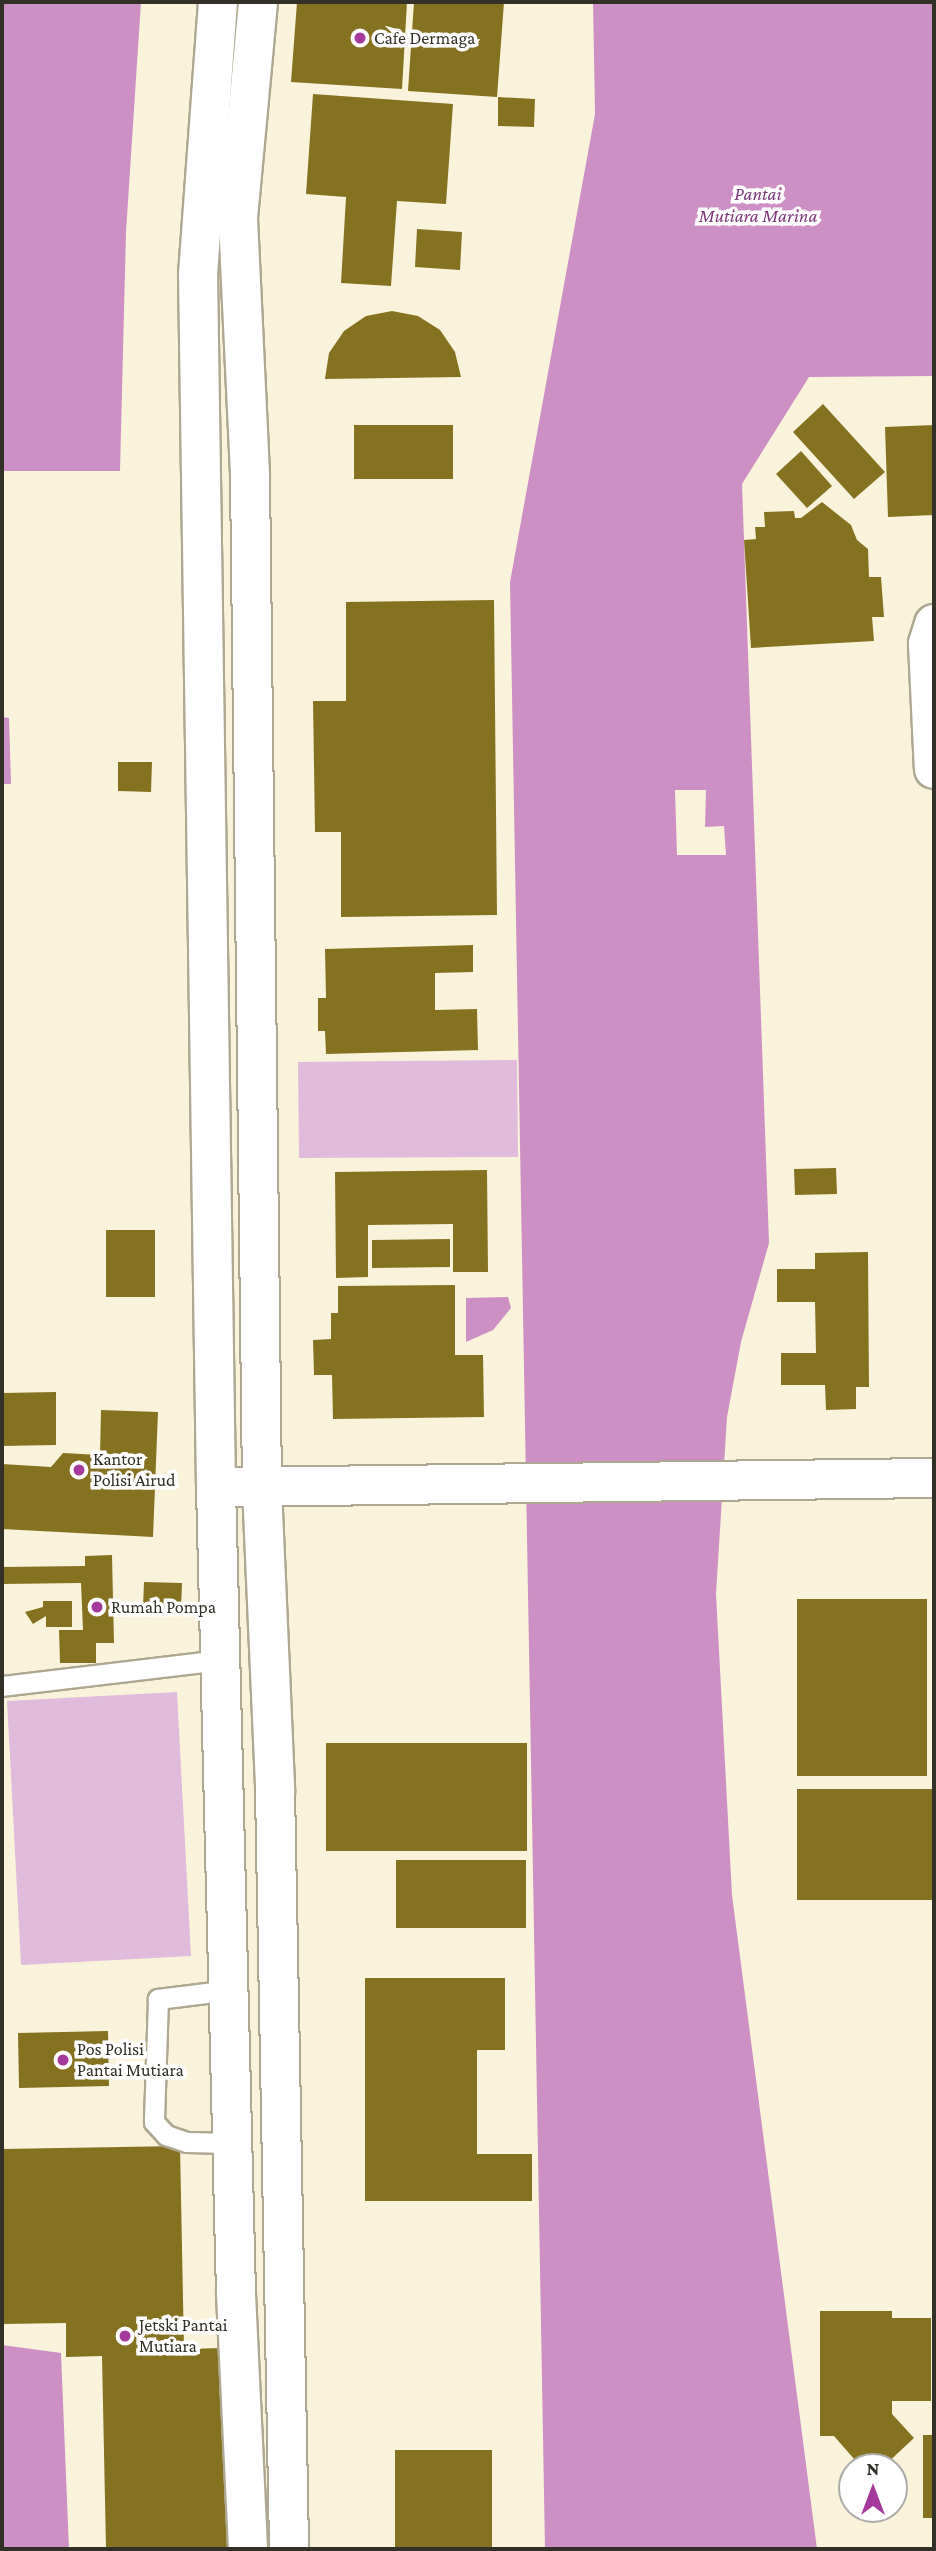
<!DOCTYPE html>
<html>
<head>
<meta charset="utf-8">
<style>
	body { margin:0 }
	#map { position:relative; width:936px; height:2551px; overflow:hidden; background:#f9f3db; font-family:"Crimson Pro",serif }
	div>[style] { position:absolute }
	.green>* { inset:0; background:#e1bbdb }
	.water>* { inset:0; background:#cc90c4 }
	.pier>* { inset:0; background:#f9f3db }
	.building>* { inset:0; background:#857221 }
	.roads { filter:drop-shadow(2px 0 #aea892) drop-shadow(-2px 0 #aea892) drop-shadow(0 2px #aea892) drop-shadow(0 -2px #aea892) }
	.lane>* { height:19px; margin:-9.5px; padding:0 9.5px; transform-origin:9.5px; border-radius:9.5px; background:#fff }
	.street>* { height:38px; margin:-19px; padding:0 19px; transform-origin:19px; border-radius:19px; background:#fff }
	.dots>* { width:19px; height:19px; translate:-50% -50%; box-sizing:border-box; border:4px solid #fff; border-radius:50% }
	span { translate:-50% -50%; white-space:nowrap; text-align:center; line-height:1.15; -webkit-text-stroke:7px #fff; paint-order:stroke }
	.poi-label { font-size:18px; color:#323027 }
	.left { translate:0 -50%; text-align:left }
	.water-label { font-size:19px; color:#7f3778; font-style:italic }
	.frame { position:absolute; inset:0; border:4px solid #323027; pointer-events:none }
	.north { position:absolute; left:838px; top:2453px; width:70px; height:70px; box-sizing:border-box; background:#fff; border:2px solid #adaca9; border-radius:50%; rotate:0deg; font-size:19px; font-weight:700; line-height:28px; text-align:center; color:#323027 }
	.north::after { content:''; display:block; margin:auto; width:24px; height:32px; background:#a43a9b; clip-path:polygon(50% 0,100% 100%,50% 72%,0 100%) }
</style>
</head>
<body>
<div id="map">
	<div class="green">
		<i style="clip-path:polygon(517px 1060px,518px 1157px,299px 1158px,298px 1062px)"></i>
		<i style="clip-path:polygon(177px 1692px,191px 1956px,21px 1965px,7px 1701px)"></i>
	</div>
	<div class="water">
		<i style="clip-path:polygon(2px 2px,141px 2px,126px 232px,120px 471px,2px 471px)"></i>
		<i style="clip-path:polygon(593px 2px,934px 2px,934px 376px,809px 377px,742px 484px,769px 1243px,741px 1342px,727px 1417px,716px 1594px,732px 1895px,817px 2549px,545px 2549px,510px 582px,595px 114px)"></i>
		<i style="clip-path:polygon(2px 717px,9px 718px,11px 784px,2px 784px)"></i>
		<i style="clip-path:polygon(508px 1297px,511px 1308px,493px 1330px,466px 1342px,466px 1298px)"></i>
		<i style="clip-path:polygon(2px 2345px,61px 2353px,69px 2549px,2px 2549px)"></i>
	</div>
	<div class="pier">
		<i style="clip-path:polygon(675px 790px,706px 790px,705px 827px,724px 826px,726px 855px,677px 855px)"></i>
	</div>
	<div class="building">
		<i style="clip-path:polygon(297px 2px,407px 2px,402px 89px,291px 82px)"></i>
		<i style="clip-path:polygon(414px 2px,504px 2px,497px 97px,408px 91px)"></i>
		<i style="clip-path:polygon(313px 94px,453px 104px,446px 204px,397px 201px,391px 286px,341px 283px,346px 197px,306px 194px)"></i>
		<i style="clip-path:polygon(498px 97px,535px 99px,534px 127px,498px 126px)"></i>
		<i style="clip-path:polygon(417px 229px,462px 232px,460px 270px,415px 267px)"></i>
		<i style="clip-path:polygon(392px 311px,418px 316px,440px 330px,455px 352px,461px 377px,325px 379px,329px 353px,344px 331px,366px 316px)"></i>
		<i style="clip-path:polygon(823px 404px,885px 472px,854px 499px,793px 432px)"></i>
		<i style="clip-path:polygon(354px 425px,453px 425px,453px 479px,354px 479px)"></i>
		<i style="clip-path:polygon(934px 425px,934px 515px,888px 517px,885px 427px)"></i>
		<i style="clip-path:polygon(801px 451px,832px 486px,807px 508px,776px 474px)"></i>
		<i style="clip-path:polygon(822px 502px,851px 525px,857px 540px,868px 549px,869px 577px,881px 577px,884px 617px,872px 617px,874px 641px,751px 648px,744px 540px,756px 539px,755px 527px,765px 527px,764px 512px,794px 511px,795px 518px,801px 518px)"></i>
		<i style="clip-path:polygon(494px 600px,497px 915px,341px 917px,341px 832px,315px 832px,313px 701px,346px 701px,346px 602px)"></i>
		<i style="clip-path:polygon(118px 762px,152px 762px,151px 792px,118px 791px)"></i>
		<i style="clip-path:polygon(473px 945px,473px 972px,435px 973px,435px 1010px,477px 1009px,478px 1050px,326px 1054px,325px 1031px,318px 1031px,318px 998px,326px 998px,325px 949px)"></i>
		<i style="clip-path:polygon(836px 1168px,837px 1194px,795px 1195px,794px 1169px)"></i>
		<i style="clip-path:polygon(487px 1170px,488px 1272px,453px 1272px,453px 1224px,368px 1225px,368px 1277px,336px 1278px,335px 1172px)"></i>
		<i style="clip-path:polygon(106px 1230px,155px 1230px,155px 1297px,106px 1297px)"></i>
		<i style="clip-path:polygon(450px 1239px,450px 1267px,372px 1268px,372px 1240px)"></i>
		<i style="clip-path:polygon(868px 1252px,869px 1387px,856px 1387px,856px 1409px,826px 1410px,825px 1385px,781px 1385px,781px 1353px,816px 1353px,815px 1302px,777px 1302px,777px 1269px,815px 1269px,815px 1253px)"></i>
		<i style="clip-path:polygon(455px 1285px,455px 1355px,483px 1355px,484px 1417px,333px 1419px,332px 1375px,314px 1375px,313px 1340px,331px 1339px,331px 1313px,338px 1313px,338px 1286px)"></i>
		<i style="clip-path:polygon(56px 1392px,56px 1445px,2px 1446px,2px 1393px)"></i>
		<i style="clip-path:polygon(101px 1410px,158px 1412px,153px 1537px,2px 1529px,2px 1464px,51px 1467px,63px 1453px,100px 1455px)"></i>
		<i style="clip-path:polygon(112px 1555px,114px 1643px,96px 1643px,96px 1663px,60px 1663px,59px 1630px,83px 1630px,81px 1583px,2px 1584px,2px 1567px,85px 1566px,85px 1556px)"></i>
		<i style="clip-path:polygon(144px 1582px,182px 1583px,181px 1608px,143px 1607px)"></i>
		<i style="clip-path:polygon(797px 1599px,927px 1599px,927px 1776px,797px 1776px)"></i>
		<i style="clip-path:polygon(43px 1601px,72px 1601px,72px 1627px,46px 1627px,46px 1616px,33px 1624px,25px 1612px,43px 1607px)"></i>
		<i style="clip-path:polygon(326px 1743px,527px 1743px,527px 1851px,326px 1851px)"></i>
		<i style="clip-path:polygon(797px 1789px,934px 1789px,934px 1900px,797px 1900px)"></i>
		<i style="clip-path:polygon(396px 1860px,526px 1860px,526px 1928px,396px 1928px)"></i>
		<i style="clip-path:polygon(365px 1978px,505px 1978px,505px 2050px,477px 2050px,477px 2154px,532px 2154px,532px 2201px,365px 2201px)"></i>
		<i style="clip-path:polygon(108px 2031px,109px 2086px,19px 2088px,18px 2033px)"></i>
		<i style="clip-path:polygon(180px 2146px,184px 2349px,224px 2348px,228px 2549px,106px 2549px,102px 2356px,66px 2357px,66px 2323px,2px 2324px,2px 2149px)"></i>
		<i style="clip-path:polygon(820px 2311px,892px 2311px,892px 2318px,931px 2318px,931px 2401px,892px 2401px,892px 2414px,914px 2438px,883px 2467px,861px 2467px,834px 2436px,820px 2436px)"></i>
		<i style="clip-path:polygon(923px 2435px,934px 2435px,934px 2518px,923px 2518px)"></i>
		<i style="clip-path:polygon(395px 2450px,492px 2450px,492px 2549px,395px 2549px)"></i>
	</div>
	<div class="roads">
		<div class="lane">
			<i style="left:2px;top:1686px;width:221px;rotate:-6.8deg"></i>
			<i style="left:230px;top:1990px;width:73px;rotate:172.9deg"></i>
			<i style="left:158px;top:1999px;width:123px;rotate:91.9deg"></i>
			<i style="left:154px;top:2122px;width:18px;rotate:47deg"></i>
			<i style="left:166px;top:2135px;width:21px;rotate:19deg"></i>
			<i style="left:186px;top:2142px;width:47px;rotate:1.2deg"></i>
		</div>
		<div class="street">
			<i style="left:218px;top:2px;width:273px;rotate:94.2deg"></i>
			<i style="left:198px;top:274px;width:1213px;rotate:89.15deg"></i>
			<i style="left:216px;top:1487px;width:807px;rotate:88.58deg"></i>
			<i style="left:236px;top:2294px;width:255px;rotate:87.3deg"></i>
			<i style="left:258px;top:2px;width:218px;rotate:95.3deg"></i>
			<i style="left:238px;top:219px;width:257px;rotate:87.3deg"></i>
			<i style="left:250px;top:476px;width:1012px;rotate:89.32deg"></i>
			<i style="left:262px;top:1488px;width:302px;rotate:87.5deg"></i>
			<i style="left:275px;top:1790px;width:759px;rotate:88.94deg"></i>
			<i style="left:934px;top:624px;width:21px;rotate:107deg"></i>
			<i style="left:928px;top:644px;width:125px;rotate:87.3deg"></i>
			<i style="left:235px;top:1487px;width:699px;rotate:-0.74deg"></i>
		</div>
	</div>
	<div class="dots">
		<i style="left:360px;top:38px;background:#a43a9b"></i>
		<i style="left:79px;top:1470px;background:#a43a9b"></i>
		<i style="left:97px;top:1607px;background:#a43a9b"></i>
		<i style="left:63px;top:2060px;background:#a43a9b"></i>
		<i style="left:125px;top:2336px;background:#a43a9b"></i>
	</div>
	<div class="poi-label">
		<span class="left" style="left:374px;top:38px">Cafe Dermaga</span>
		<span class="left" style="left:93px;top:1470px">Kantor<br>Polisi Airud</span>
		<span class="left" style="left:111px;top:1607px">Rumah Pompa</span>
		<span class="left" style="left:77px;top:2060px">Pos Polisi<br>Pantai Mutiara</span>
		<span class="left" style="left:139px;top:2336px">Jetski Pantai<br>Mutiara</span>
	</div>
	<div class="water-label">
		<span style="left:758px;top:205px">Pantai<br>Mutiara Marina</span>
	</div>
	<div class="frame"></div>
	<div class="north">N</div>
</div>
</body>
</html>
